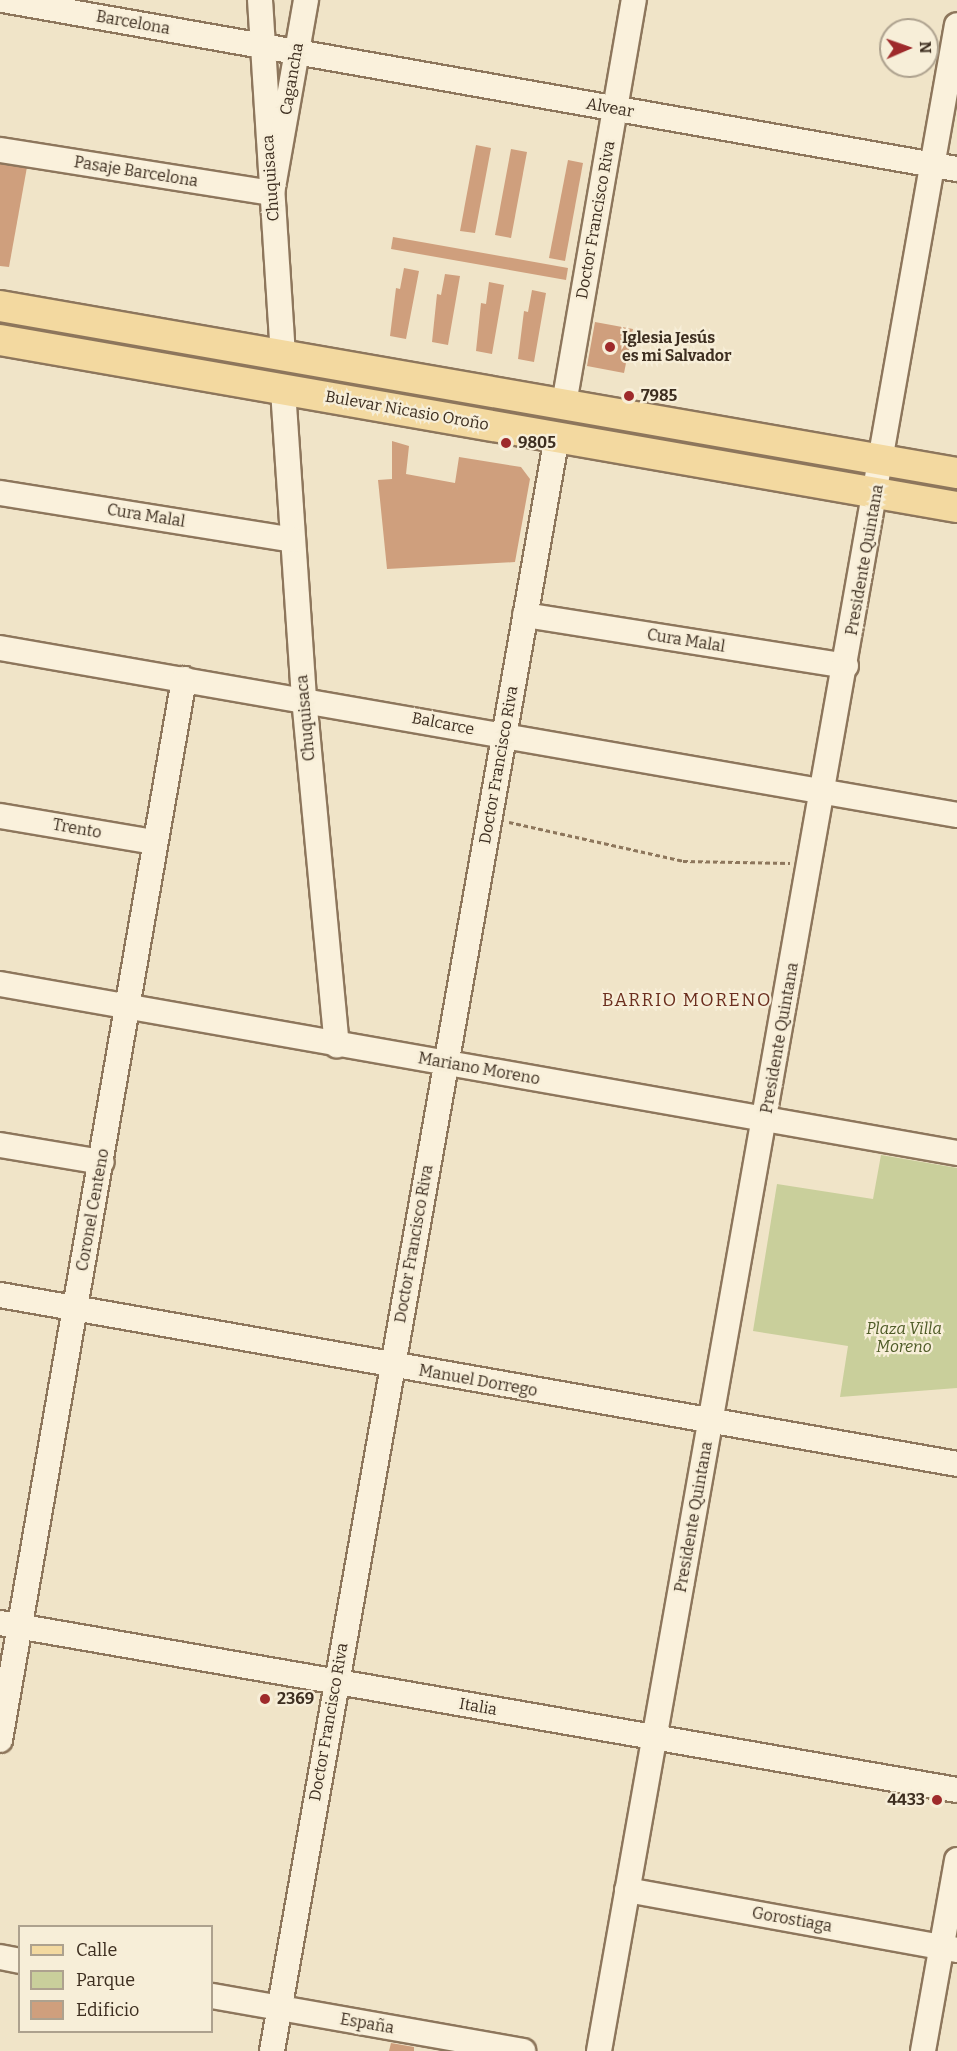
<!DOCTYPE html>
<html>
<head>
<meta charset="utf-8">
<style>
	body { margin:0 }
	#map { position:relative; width:957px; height:2051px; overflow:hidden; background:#f0e4c8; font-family:Bitter,serif }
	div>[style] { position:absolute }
	.green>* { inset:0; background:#c9cf9b }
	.building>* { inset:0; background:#cf9f7d }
	.path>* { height:3px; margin-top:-1.5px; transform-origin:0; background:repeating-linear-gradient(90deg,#8d765c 0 4.5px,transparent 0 7.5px) }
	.roads { filter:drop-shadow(2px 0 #8d765c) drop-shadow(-2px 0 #8d765c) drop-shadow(0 2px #8d765c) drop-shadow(0 -2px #8d765c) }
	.minor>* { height:24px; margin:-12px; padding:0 12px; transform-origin:12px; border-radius:12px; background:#faf1dc }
	.major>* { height:30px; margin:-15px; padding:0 15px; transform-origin:15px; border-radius:15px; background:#f3d9a0 }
	.dots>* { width:16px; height:16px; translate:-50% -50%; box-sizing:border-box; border:3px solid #f7eed8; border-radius:50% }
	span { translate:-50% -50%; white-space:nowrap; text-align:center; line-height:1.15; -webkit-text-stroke:4.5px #f7eed8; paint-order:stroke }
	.street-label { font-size:16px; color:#3d2e20 }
	.poi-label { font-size:16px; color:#3d2e20; font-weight:700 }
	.left { translate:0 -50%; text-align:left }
	.right { translate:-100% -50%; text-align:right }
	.park-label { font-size:16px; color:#4d5a26; font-style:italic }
	.neighbourhood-label { font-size:18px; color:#6b2e1e; letter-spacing:1.5px }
	.legend { position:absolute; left:18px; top:1925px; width:195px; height:108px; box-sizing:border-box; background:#f7eed8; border:2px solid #ada18e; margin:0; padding:8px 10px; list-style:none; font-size:18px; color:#3d2e20 }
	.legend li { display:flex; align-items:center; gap:12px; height:30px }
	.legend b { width:30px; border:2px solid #ada18e }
	.north { position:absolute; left:879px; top:18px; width:60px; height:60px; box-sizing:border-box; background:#f7eed8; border:2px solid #ada18e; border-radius:50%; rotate:88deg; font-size:16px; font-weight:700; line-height:24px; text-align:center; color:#3d2e20 }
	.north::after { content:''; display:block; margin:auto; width:21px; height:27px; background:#9e2a2b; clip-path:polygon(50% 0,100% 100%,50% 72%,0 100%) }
</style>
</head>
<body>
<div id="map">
	<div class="green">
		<i style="clip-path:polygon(881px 1155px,957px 1168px,957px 1388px,840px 1397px,848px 1346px,753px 1331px,777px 1184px,873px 1199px)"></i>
	</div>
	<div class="building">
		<i style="clip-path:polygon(476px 145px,491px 148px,475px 233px,460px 231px)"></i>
		<i style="clip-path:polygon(511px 149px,527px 152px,511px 238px,495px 235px)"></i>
		<i style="clip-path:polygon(568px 160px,583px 163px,565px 261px,549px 258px)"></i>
		<i style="clip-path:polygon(0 162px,27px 167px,9px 267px,0 266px)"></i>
		<i style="clip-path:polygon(393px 237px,568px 268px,566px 280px,391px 249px)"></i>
		<i style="clip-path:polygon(404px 268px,419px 271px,406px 339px,390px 336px,396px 288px,400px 289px)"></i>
		<i style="clip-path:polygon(445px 274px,460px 276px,448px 345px,432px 342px,437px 294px,441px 295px)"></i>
		<i style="clip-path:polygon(489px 282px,504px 285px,492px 354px,476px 351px,481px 303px,486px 304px)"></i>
		<i style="clip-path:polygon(532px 290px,546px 293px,534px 362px,518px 359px,524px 311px,528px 312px)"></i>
		<i style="clip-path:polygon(595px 322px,633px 329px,624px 373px,587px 366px)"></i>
		<i style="clip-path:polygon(392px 441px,409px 446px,406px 474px,455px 483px,459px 457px,521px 467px,530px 479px,515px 562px,387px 569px,378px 480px,392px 479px)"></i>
		<i style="clip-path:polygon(391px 2043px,414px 2047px,414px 2051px,389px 2051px)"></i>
	</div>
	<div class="path">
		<i style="left:509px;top:822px;width:178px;rotate:12.6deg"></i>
		<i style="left:683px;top:861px;width:107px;rotate:1.1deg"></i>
	</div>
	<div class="roads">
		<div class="minor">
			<i style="left:3px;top:0;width:969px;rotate:10.05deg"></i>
			<i style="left:260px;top:0;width:356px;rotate:86.3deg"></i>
			<i style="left:0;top:150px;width:275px;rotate:9deg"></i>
			<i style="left:272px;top:193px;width:196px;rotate:-80deg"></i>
			<i style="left:283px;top:390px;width:309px;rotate:86.1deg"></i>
			<i style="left:304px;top:698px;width:349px;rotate:84.6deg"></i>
			<i style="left:564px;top:404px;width:410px;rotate:-80.2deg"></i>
			<i style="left:0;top:493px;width:296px;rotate:9.1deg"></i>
			<i style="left:525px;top:615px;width:325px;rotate:9deg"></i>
			<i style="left:0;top:648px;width:971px;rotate:9.9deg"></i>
			<i style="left:0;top:816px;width:156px;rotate:9.6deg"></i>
			<i style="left:0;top:984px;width:972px;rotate:10.01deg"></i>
			<i style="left:0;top:1145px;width:103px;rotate:9.5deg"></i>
			<i style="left:0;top:1295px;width:972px;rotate:10.01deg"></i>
			<i style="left:0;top:1623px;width:971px;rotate:9.9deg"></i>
			<i style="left:0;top:1740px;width:1077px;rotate:-80.16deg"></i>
			<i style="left:627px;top:1890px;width:335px;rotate:10.3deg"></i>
			<i style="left:0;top:1957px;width:20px;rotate:11deg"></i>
			<i style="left:212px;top:1996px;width:316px;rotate:10deg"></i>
			<i style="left:272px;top:2051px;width:1639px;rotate:-79.99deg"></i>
			<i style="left:599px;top:2051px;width:2057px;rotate:-79.98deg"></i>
			<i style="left:923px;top:2051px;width:194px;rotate:-79.9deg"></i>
		</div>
		<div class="major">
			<i style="left:0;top:306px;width:971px;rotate:9.9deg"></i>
			<i style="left:0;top:340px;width:971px;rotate:9.9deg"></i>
		</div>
	</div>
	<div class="dots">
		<i style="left:610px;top:347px;background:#9e2a2b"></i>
		<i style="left:629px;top:396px;background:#9e2a2b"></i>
		<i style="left:506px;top:443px;background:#9e2a2b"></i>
		<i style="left:265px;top:1699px;background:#9e2a2b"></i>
		<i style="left:937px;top:1800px;background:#9e2a2b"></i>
	</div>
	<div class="street-label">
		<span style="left:133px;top:23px;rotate:10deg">Barcelona</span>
		<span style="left:292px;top:79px;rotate:-80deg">Cagancha</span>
		<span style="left:610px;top:108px;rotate:10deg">Alvear</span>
		<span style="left:136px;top:172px;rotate:9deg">Pasaje Barcelona</span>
		<span style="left:271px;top:178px;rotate:-94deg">Chuquisaca</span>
		<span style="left:596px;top:220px;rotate:-80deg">Doctor Francisco Riva</span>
		<span style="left:407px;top:411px;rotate:10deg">Bulevar Nicasio Oroño</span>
		<span style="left:146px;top:516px;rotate:9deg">Cura Malal</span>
		<span style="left:865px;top:560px;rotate:-80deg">Presidente Quintana</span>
		<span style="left:686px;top:641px;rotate:9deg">Cura Malal</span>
		<span style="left:306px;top:718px;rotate:-95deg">Chuquisaca</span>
		<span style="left:443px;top:724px;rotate:11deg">Balcarce</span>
		<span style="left:499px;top:765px;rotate:-80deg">Doctor Francisco Riva</span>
		<span style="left:77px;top:829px;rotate:10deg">Trento</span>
		<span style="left:780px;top:1038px;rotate:-80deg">Presidente Quintana</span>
		<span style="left:479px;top:1069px;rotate:10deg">Mariano Moreno</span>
		<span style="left:93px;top:1210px;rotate:-80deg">Coronel Centeno</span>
		<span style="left:414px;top:1244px;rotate:-80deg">Doctor Francisco Riva</span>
		<span style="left:478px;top:1381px;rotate:10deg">Manuel Dorrego</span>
		<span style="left:694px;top:1517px;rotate:-80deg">Presidente Quintana</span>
		<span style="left:478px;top:1707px;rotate:10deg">Italia</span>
		<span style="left:329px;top:1722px;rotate:-80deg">Doctor Francisco Riva</span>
		<span style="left:792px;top:1920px;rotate:10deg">Gorostiaga</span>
		<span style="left:367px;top:2024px;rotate:10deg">España</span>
	</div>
	<div class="poi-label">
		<span class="left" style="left:622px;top:347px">Iglesia Jesús<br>es mi Salvador</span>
		<span class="left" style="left:641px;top:396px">7985</span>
		<span class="left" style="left:518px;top:443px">9805</span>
		<span class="left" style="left:277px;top:1699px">2369</span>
		<span class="right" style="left:925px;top:1800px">4433</span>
	</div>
	<div class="park-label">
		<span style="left:904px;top:1338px">Plaza Villa<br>Moreno</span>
	</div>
	<div class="neighbourhood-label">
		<span style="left:687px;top:1000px">BARRIO MORENO</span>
	</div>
	<ul class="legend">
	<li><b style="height:8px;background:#f3d9a0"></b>Calle</li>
	<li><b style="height:16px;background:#c9cf9b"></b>Parque</li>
	<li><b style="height:16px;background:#cf9f7d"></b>Edificio</li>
	</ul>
	<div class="north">N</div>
</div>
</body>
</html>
